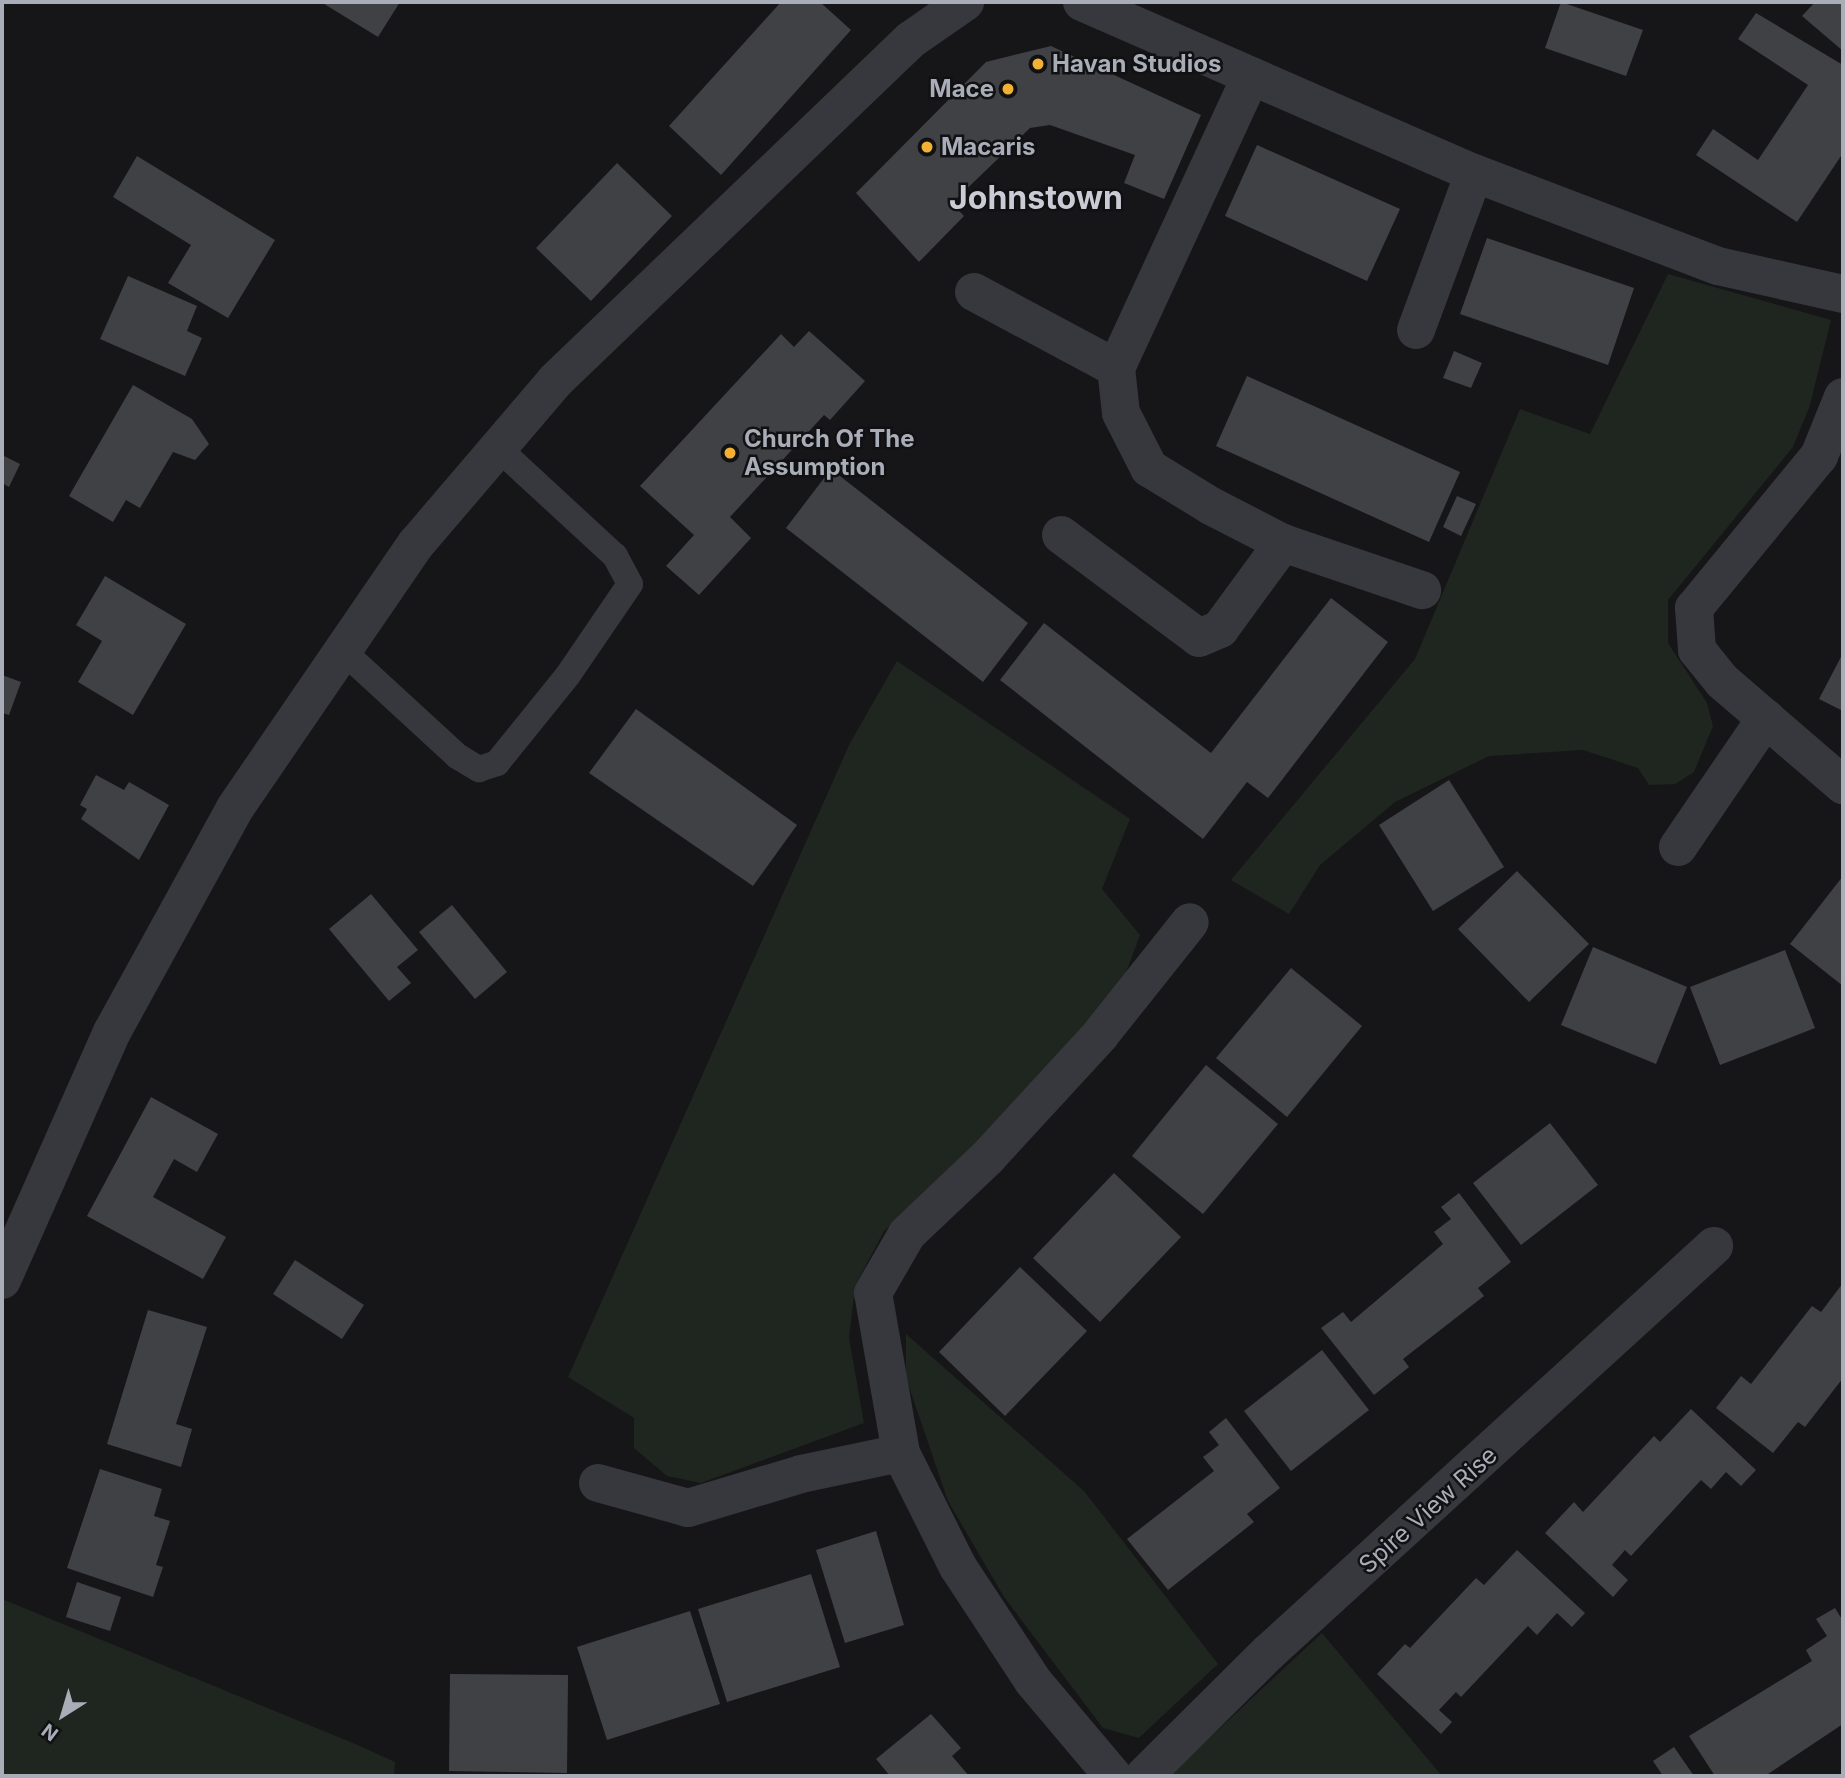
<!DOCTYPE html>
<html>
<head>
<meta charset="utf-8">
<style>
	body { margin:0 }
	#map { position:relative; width:1845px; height:1778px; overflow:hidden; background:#161618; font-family:Inter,sans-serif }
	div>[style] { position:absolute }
	.green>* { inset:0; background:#1e261f }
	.building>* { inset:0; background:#404145 }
	.service>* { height:26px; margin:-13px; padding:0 13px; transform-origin:13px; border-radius:13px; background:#37383d }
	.minor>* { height:38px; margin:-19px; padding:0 19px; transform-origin:19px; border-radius:19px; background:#37383d }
	.tertiary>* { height:38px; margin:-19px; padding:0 19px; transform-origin:19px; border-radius:19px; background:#37383d }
	.dots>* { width:19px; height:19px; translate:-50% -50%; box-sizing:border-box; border:4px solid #111113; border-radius:50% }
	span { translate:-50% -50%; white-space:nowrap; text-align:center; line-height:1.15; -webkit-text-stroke:5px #111113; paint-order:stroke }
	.poi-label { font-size:24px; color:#a8adb8; font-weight:700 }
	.left { translate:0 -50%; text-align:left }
	.right { translate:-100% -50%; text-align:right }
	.street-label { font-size:24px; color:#a8adb8 }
	.district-label { font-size:32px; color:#c9ccd4; font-weight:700 }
	.frame { position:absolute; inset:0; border:4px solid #a8adb8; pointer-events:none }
	.north { position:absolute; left:28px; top:1680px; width:70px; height:70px; -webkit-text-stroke:5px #111113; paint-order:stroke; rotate:217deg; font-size:19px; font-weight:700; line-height:28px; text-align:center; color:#a8adb8 }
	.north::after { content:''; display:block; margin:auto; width:24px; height:32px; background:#a8adb8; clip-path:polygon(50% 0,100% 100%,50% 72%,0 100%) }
</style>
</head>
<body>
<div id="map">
	<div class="green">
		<i style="clip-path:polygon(1668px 274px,1831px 320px,1810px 405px,1793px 447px,1668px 600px,1668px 643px,1707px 703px,1713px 726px,1694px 772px,1675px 784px,1649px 785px,1638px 768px,1583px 750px,1489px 756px,1395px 802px,1320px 865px,1289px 914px,1231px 880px,1415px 659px,1520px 409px,1590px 434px)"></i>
		<i style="clip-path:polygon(897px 661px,1130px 819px,1102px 889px,1140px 935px,1123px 981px,954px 1171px,884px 1231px,855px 1286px,849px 1338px,864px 1423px,701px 1483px,667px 1476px,634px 1448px,634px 1418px,568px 1377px,850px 743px)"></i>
		<i style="clip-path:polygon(906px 1334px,1084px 1491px,1218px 1664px,1139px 1738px,1103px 1728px,1004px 1597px,948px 1501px,906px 1378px)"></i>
		<i style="clip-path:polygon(2px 1599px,353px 1743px,395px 1762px,394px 1776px,2px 1776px)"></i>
		<i style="clip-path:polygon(1322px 1633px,1442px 1776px,1174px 1776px,1174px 1771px)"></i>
	</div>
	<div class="building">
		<i style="clip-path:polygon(321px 2px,400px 2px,378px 37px)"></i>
		<i style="clip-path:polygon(781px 2px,820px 2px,851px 30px,721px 175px,669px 126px)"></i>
		<i style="clip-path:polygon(1561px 2px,1643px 30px,1626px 76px,1545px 48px)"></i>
		<i style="clip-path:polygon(1815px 2px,1843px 2px,1843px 51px,1802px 16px)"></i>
		<i style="clip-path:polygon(1756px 13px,1843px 65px,1843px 153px,1797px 222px,1696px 155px,1713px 129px,1758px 160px,1808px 85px,1738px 39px)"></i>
		<i style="clip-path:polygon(1051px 46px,1201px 115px,1164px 199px,1124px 183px,1135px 155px,1050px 125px,1030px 128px,952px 203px,964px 216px,919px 262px,856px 193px,986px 62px)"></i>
		<i style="clip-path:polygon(1257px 145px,1400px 209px,1367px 281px,1225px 216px)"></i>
		<i style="clip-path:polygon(137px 156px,275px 240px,228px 318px,168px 283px,191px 245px,113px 197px)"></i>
		<i style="clip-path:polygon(617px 163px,672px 216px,591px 301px,536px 248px)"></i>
		<i style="clip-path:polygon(1487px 238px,1634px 288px,1608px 365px,1460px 314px)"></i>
		<i style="clip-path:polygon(128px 276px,197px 306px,187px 331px,202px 338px,185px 376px,100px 339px)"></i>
		<i style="clip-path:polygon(809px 331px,865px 381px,830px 420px,824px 415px,730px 517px,751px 538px,699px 595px,666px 566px,694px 535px,640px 486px,781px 334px,794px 347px)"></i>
		<i style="clip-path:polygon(1454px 351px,1482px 363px,1471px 388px,1443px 378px)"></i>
		<i style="clip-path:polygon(1247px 376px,1460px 472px,1429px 542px,1216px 446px)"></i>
		<i style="clip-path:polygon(133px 385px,192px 419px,209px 444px,195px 460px,173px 452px,140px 508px,126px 500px,113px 522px,69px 496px)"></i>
		<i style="clip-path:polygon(2px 455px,20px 464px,9px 487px,2px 483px)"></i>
		<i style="clip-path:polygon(831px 469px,1028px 623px,983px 682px,786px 528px)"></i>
		<i style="clip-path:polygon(1457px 496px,1476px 504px,1461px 536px,1443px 527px)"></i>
		<i style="clip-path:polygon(105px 576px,186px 624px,133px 715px,78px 682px,102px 641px,76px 625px)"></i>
		<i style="clip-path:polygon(1331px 598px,1388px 642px,1268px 798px,1247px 782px,1203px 839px,1000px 680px,1044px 623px,1211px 753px)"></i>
		<i style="clip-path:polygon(1843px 653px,1843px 711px,1819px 699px)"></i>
		<i style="clip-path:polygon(2px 675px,21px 682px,9px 715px,2px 713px)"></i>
		<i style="clip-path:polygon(636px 709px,797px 825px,753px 886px,589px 773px)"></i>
		<i style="clip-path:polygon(96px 775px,124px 790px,129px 782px,169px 805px,139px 860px,81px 819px,87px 809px,80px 805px)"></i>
		<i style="clip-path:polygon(1449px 780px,1504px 867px,1433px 911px,1379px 825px)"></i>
		<i style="clip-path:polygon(1517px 871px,1589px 944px,1529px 1002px,1458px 929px)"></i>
		<i style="clip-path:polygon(1843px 876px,1843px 986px,1790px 944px)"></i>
		<i style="clip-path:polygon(371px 894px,418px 950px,397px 967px,411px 983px,389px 1001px,329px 929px)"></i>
		<i style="clip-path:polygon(452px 905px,507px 972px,475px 999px,419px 932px)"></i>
		<i style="clip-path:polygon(1593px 947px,1687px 987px,1656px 1064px,1561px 1025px)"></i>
		<i style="clip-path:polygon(1785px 950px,1815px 1028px,1720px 1065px,1690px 987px)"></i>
		<i style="clip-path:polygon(1291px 968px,1362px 1026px,1287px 1117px,1216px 1058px)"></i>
		<i style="clip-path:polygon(1206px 1065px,1278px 1124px,1203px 1214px,1132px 1156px)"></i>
		<i style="clip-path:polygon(151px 1097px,218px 1134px,197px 1172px,174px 1159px,153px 1197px,226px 1237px,203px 1279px,87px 1216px)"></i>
		<i style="clip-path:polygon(1550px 1123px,1598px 1185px,1521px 1245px,1473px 1183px)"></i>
		<i style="clip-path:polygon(1114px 1173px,1181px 1237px,1100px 1322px,1033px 1258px)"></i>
		<i style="clip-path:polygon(1459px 1193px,1511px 1262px,1478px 1288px,1484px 1296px,1403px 1359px,1409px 1367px,1374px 1395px,1321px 1328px,1343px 1312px,1351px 1322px,1443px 1244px,1434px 1232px,1451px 1219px,1441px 1207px)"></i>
		<i style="clip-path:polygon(295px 1260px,364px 1305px,342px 1339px,273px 1294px)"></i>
		<i style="clip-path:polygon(1020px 1267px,1087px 1331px,1005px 1416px,939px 1352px)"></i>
		<i style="clip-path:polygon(1843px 1283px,1843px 1378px,1805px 1427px,1798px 1422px,1773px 1453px,1716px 1408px,1741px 1376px,1751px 1384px,1812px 1306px,1821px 1312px)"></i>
		<i style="clip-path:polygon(148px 1310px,207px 1327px,176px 1424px,192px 1429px,181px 1467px,107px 1444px)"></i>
		<i style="clip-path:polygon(1322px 1350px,1369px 1410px,1291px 1471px,1244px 1411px)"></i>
		<i style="clip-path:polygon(1691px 1409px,1756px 1470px,1741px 1486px,1726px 1472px,1711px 1489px,1701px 1480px,1631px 1556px,1625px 1550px,1612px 1565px,1628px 1580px,1613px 1597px,1545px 1533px,1574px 1502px,1583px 1512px,1654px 1436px,1660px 1442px)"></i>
		<i style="clip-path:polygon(1226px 1418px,1280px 1488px,1247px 1514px,1254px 1522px,1168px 1590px,1127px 1539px,1214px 1471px,1203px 1457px,1219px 1445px,1209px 1432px)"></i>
		<i style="clip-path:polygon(100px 1469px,162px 1489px,154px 1516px,170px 1521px,156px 1565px,163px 1567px,153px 1597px,67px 1568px)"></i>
		<i style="clip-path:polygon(876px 1531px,904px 1625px,845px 1643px,816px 1550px)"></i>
		<i style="clip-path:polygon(1517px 1550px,1585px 1613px,1572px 1627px,1557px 1613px,1537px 1635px,1528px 1626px,1461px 1697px,1456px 1692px,1439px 1710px,1452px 1722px,1441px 1734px,1377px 1674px,1405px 1644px,1410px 1648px,1476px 1578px,1484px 1585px)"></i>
		<i style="clip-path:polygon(811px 1574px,840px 1667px,727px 1702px,698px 1609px)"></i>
		<i style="clip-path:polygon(77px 1582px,121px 1597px,110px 1631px,66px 1617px)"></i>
		<i style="clip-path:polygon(1835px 1608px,1843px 1621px,1843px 1724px,1765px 1776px,1715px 1776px,1689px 1736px,1812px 1661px,1806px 1650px,1827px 1636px,1816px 1619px)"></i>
		<i style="clip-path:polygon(690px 1611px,720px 1704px,607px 1740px,577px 1647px)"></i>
		<i style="clip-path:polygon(450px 1674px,568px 1675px,567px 1773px,449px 1771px)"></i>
		<i style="clip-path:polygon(931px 1714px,961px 1748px,952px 1756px,969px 1776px,890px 1776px,876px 1759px)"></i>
		<i style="clip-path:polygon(1674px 1747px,1694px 1776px,1663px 1776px,1653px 1761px)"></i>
	</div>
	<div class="service">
		<i style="left:343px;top:651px;width:155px;rotate:42.6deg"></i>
		<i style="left:457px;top:756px;width:26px;rotate:31deg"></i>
		<i style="left:479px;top:769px;width:19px;rotate:-18deg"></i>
		<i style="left:497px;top:763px;width:113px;rotate:-51.1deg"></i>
		<i style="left:568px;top:675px;width:110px;rotate:-55.7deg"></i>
		<i style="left:630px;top:584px;width:32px;rotate:-118deg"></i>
		<i style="left:615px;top:556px;width:159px;rotate:-137.3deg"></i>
	</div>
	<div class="minor">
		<i style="left:1251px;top:76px;width:322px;rotate:114.8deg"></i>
		<i style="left:1116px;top:368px;width:45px;rotate:83.7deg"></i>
		<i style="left:1121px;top:413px;width:62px;rotate:63deg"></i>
		<i style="left:1149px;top:468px;width:73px;rotate:31.5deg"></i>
		<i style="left:1211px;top:506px;width:81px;rotate:27.2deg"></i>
		<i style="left:1283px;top:543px;width:147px;rotate:18.7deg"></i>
		<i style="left:974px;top:292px;width:161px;rotate:28.2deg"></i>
		<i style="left:1416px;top:330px;width:167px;rotate:-69.7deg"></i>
		<i style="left:1843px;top:397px;width:64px;rotate:112.1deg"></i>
		<i style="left:1819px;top:456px;width:197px;rotate:129.4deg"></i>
		<i style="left:1694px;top:608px;width:42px;rotate:85.9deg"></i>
		<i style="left:1697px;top:650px;width:40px;rotate:51deg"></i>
		<i style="left:1722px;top:681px;width:160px;rotate:40.7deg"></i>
		<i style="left:1061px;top:535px;width:172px;rotate:36.7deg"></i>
		<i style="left:1199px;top:638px;width:23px;rotate:-23deg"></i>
		<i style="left:1220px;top:629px;width:107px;rotate:-53.8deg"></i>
		<i style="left:1678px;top:847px;width:156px;rotate:-55.7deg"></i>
		<i style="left:598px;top:1483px;width:93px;rotate:15.5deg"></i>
		<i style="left:688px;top:1508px;width:118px;rotate:-16.7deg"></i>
		<i style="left:801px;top:1474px;width:102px;rotate:-11.9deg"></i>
		<i style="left:1113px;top:1776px;width:124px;rotate:-130.1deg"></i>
		<i style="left:1033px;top:1681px;width:136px;rotate:-123.3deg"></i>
		<i style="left:958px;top:1567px;width:127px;rotate:-116.6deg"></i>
		<i style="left:901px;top:1453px;width:162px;rotate:-99.9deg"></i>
		<i style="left:873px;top:1293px;width:68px;rotate:-60deg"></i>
		<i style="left:907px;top:1234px;width:112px;rotate:-43.5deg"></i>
		<i style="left:988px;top:1157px;width:166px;rotate:-47.4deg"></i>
		<i style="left:1100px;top:1035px;width:144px;rotate:-51.5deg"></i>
		<i style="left:1144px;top:1776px;width:175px;rotate:-44.8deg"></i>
		<i style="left:1268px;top:1653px;width:604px;rotate:-42.38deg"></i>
	</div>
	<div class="tertiary">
		<i style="left:1082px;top:2px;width:428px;rotate:23.6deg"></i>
		<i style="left:1474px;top:173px;width:261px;rotate:20.9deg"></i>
		<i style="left:1718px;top:266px;width:128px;rotate:12.6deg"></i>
		<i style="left:2px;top:1280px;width:271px;rotate:-66.1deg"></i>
		<i style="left:112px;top:1032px;width:256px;rotate:-61.2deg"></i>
		<i style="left:235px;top:808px;width:320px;rotate:-55.6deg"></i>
		<i style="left:416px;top:544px;width:214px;rotate:-49.5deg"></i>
		<i style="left:555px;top:381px;width:494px;rotate:-43.8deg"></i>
		<i style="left:912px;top:39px;width:65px;rotate:-34.9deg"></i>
	</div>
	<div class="dots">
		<i style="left:1038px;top:64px;background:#f2b134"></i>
		<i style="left:1008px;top:89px;background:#f2b134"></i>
		<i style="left:927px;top:147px;background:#f2b134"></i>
		<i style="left:730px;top:453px;background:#f2b134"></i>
	</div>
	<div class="poi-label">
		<span class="left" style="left:1052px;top:64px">Havan Studios</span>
		<span class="right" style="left:994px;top:89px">Mace</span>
		<span class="left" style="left:941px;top:147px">Macaris</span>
		<span class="left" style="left:744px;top:453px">Church Of The<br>Assumption</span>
	</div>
	<div class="street-label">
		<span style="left:1428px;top:1510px;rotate:-42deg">Spire View Rise</span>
	</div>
	<div class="district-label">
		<span style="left:1036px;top:198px">Johnstown</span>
	</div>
	<div class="frame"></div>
	<div class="north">N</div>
</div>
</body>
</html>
